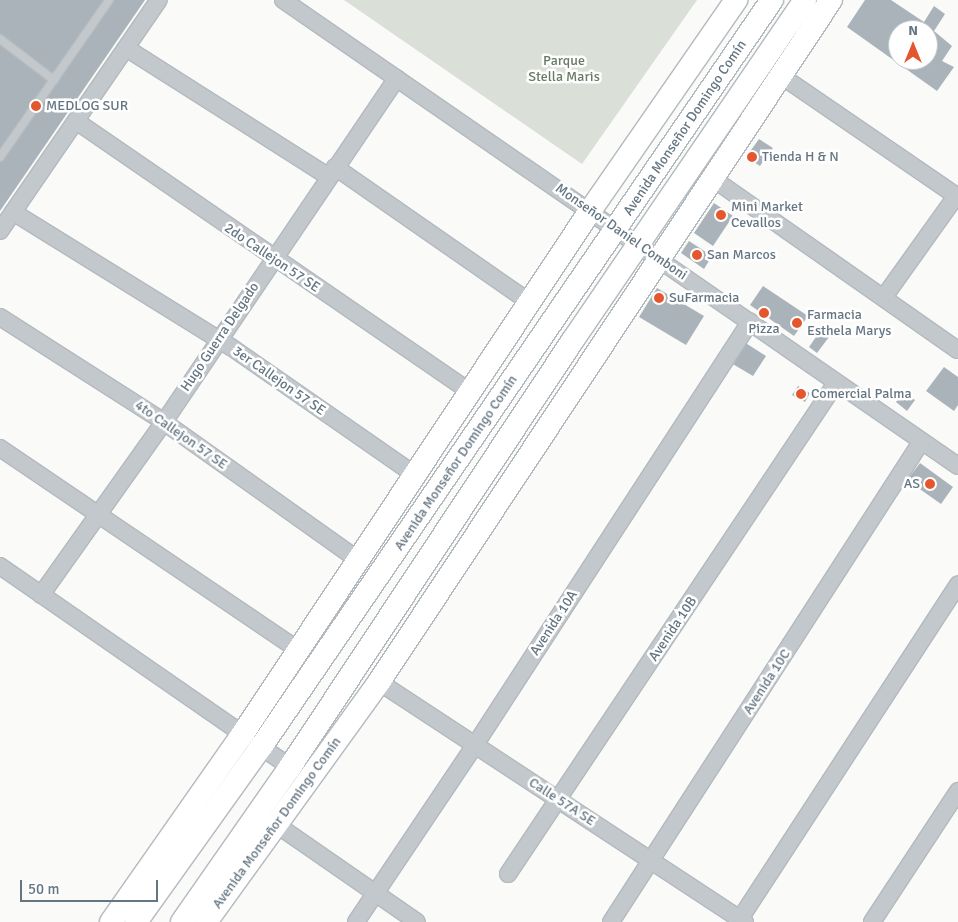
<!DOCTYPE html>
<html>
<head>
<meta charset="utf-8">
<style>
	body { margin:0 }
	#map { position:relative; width:958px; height:922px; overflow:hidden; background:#fafaf8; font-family:Signika,sans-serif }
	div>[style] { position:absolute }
	.green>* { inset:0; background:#dadfd7 }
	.building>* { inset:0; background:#aab3b9 }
	.roads { filter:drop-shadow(1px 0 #b3babf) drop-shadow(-1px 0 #b3babf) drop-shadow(0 1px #b3babf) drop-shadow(0 -1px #b3babf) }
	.lane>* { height:8px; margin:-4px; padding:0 4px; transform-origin:4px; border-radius:4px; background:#c3c8cc }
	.street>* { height:16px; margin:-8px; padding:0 8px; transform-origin:8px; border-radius:8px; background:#c3c8cc }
	.secondary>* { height:22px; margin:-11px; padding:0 11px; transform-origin:11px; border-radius:11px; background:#fff }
	.dots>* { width:14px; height:14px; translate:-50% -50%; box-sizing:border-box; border:2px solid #fff; border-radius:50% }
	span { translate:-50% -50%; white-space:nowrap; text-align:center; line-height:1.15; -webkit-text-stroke:5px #fff; paint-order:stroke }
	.park-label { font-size:14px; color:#687a64 }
	.poi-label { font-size:14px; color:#657683 }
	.left { translate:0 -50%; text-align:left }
	.right { translate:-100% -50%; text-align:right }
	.street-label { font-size:14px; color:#657683 }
	.north { position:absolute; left:888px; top:20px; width:50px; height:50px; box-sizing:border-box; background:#fff; border:1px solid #c1c8cd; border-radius:50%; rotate:0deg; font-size:14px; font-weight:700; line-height:20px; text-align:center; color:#657683 }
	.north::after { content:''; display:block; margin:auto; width:18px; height:22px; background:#e4572e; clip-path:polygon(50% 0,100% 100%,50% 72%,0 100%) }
	.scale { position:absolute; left:20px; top:880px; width:138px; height:22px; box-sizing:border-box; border:2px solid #657683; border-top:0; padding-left:6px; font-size:15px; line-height:18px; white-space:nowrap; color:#657683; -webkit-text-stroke:4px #fff; paint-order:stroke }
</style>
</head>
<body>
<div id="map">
	<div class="green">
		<i style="clip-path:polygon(344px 0,697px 0,582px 164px)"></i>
	</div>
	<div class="building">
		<i style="clip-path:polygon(0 0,145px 0,0 211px)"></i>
		<i style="clip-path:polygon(evenodd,865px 0,891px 0,924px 22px,934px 6px,945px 14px,934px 31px,952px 46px,942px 61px,954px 67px,937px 91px,847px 27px,865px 0,898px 30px,928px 30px,928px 60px,898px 60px,898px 30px)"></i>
		<i style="clip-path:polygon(759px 139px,773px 148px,760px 166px,746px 157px)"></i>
		<i style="clip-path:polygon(714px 203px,733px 216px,713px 246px,694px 233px)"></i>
		<i style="clip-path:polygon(689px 241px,712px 256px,704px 269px,681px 253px)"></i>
		<i style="clip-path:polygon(763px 286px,808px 316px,794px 336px,750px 305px)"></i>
		<i style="clip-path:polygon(657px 288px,704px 316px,686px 345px,639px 317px)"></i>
		<i style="clip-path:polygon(823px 327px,832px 333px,817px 353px,809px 347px)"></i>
		<i style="clip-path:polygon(744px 342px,766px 356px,753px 376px,731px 363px)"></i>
		<i style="clip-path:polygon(944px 367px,958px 377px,958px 405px,954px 411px,926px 391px)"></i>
		<i style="clip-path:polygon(798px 386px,810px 393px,805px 402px,792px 395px)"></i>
		<i style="clip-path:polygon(903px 392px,915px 400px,907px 411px,896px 402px)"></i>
		<i style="clip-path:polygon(920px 463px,953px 487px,941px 504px,907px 480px)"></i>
	</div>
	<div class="roads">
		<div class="lane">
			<i style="left:0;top:39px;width:68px;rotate:37.2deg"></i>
			<i style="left:0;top:157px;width:191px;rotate:-55.2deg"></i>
		</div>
		<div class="street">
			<i style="left:283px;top:0;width:820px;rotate:34.62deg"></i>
			<i style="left:126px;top:48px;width:241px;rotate:32.4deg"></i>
			<i style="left:780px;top:75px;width:216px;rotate:34.4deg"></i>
			<i style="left:76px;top:121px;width:478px;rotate:34.5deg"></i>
			<i style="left:335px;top:167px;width:236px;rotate:34.8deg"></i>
			<i style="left:712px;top:178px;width:300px;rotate:35deg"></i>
			<i style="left:13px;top:212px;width:256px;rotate:31.8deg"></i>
			<i style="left:231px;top:347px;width:224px;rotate:34.8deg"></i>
			<i style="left:0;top:231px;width:280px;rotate:-55.5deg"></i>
			<i style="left:884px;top:297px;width:124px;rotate:-54.5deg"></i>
			<i style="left:0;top:317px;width:195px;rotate:32.6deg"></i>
			<i style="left:164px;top:422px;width:238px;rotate:35.4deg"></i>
			<i style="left:0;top:448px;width:360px;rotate:34.1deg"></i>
			<i style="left:0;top:566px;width:362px;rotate:34.7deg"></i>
			<i style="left:41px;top:595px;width:212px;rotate:-54.6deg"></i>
			<i style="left:164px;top:422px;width:415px;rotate:-55.9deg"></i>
			<i style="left:379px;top:682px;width:438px;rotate:33.3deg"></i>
			<i style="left:277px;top:825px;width:170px;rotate:34.7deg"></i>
			<i style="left:508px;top:874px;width:590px;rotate:-56.26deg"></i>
			<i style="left:356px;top:922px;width:213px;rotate:-56.1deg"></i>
			<i style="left:475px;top:745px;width:505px;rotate:-56.97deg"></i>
			<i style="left:611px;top:922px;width:571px;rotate:-57.14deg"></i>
			<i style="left:738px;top:922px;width:403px;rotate:-56.9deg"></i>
			<i style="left:872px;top:922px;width:157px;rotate:-56.7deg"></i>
		</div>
		<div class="secondary">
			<i style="left:111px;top:922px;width:228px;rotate:-55deg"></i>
			<i style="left:242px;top:735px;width:629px;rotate:-56.41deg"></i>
			<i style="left:590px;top:211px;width:257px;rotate:-55.3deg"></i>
			<i style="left:136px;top:922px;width:215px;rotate:-54.5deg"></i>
			<i style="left:261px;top:747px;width:905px;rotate:-55.63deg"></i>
			<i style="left:182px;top:922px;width:189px;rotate:-55.1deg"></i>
			<i style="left:290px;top:767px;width:512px;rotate:-56.47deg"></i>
			<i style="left:573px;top:340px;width:412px;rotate:-55.7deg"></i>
			<i style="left:206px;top:922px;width:296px;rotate:-54.2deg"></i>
			<i style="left:379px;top:682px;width:818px;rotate:-56.47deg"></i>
		</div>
	</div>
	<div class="dots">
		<i style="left:36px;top:106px;background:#e4572e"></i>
		<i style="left:752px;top:157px;background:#e4572e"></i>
		<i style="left:721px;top:215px;background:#e4572e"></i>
		<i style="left:697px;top:255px;background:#e4572e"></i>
		<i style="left:659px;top:298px;background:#e4572e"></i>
		<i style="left:764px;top:313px;background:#e4572e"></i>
		<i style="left:797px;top:323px;background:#e4572e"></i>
		<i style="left:801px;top:394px;background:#e4572e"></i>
		<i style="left:930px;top:484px;background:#e4572e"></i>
	</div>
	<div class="park-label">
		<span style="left:564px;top:69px">Parque<br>Stella Maris</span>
	</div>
	<div class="poi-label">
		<span class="left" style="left:46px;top:106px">MEDLOG SUR</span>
		<span class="left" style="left:762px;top:157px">Tienda H &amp; N</span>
		<span class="left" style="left:731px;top:215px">Mini Market<br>Cevallos</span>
		<span class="left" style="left:707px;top:255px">San Marcos</span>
		<span class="left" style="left:669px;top:298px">SuFarmacia</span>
		<span class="left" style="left:807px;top:323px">Farmacia<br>Esthela Marys</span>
		<span style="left:764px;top:329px">Pizza</span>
		<span class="left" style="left:811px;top:394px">Comercial Palma</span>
		<span class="right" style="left:920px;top:484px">AS</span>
	</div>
	<div class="street-label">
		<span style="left:685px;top:128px;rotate:-56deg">Avenida Monseñor Domingo Comín</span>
		<span style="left:621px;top:232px;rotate:35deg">Monseñor Daniel Comboni</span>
		<span style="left:272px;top:258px;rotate:34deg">2do Callejon 57 SE</span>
		<span style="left:220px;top:337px;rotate:-56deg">Hugo Guerra Delgado</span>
		<span style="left:279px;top:381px;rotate:35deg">3er Callejon 57 SE</span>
		<span style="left:181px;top:435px;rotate:35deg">4to Callejon 57 SE</span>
		<span style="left:456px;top:463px;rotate:-56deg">Avenida Monseñor Domingo Comín</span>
		<span style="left:554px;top:623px;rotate:-57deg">Avenida 10A</span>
		<span style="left:673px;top:629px;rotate:-56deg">Avenida 10B</span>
		<span style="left:767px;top:682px;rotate:-57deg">Avenida 10C</span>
		<span style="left:562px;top:802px;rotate:33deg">Calle 57A SE</span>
		<span style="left:277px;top:823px;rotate:-54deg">Avenida Monseñor Domingo Comín</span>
	</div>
	<div class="north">N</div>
	<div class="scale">50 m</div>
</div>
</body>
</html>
